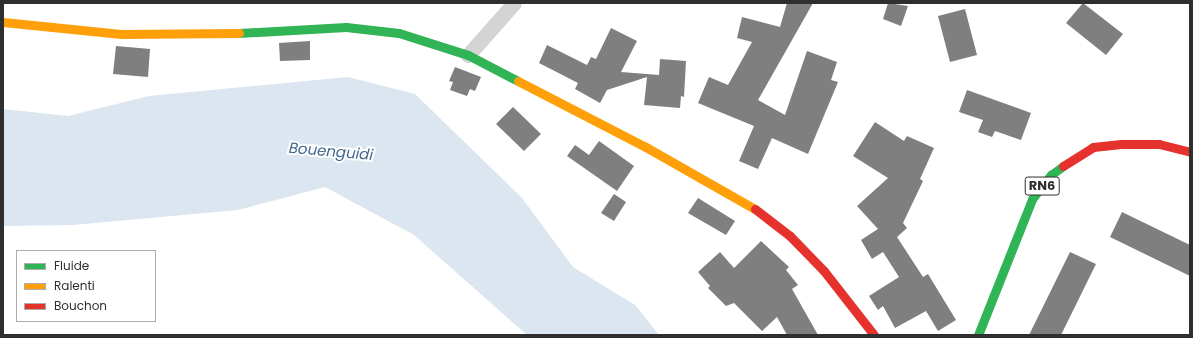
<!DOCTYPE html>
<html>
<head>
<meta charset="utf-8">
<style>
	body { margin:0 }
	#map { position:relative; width:1193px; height:338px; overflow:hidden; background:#fff; font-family:Poppins,sans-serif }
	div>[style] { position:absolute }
	.water>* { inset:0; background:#dbe6f0 }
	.building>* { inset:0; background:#7f7f7f }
	.street>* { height:15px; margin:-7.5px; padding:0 7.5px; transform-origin:7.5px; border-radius:7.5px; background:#d4d4d4 }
	.fast>* { height:9px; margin:-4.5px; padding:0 4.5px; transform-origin:4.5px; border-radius:4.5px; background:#30b455 }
	.slow>* { height:9px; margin:-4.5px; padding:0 4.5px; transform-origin:4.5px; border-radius:4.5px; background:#ff9f0a }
	.jam>* { height:9px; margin:-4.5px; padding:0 4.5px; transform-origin:4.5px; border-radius:4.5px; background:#e5322d }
	span { translate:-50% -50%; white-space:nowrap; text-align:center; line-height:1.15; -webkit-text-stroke:4px #fff; paint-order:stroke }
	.shield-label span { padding:1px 3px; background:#fff; border:1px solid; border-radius:3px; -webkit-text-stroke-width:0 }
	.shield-label { font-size:13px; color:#2f2f2f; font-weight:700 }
	.water-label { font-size:15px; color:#41678e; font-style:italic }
	.frame { position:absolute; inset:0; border:4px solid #2f2f2f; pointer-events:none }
	.legend { position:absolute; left:16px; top:250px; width:140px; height:72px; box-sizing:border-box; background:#fff; border:1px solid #acacac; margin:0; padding:5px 7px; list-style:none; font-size:12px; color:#2f2f2f }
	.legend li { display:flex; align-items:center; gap:8px; height:20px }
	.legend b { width:20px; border:1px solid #acacac }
</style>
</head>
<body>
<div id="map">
	<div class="water">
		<i style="clip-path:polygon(348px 77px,415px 94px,522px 198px,573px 267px,635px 305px,659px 335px,527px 335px,414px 235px,325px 187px,238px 210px,73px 225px,3px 226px,3px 109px,68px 116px,149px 96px)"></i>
	</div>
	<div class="building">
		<i style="clip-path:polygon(787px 3px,813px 3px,758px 100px,785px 115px,807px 51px,837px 62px,831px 80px,838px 82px,808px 154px,772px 138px,758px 169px,739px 161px,754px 126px,698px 103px,709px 77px,728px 85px,752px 42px,737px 38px,742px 17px,780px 27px)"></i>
		<i style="clip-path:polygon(888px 3px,908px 6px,901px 26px,883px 19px)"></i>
		<i style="clip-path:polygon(1083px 3px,1123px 34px,1106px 55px,1066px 23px)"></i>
		<i style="clip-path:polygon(965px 9px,977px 55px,950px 62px,938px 16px)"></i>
		<i style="clip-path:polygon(611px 28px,637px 41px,621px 72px,659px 75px,660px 59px,686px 61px,684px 97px,681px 96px,680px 108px,644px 105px,647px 77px,607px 90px,600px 103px,575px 89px,578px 83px,539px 63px,547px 45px,587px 65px,591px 57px,596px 59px)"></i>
		<i style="clip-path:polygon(310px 41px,310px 60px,280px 61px,279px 43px)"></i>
		<i style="clip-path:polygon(116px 46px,150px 49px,148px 77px,113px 74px)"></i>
		<i style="clip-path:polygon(455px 67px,481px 77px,475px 91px,470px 89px,467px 96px,450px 90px,453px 82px,449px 81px)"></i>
		<i style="clip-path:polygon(967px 90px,1031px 113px,1021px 140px,995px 131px,992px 137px,978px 132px,983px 120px,959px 112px)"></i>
		<i style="clip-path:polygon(513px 107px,541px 134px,524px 151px,496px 124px)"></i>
		<i style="clip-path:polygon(875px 122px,904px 141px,907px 136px,934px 148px,920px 179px,923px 181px,903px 223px,907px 228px,897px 237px,923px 277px,928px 274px,956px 320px,938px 331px,926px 311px,895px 328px,883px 306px,878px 310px,869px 296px,899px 277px,883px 252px,872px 259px,861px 240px,878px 229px,857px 206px,888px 178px,853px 156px)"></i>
		<i style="clip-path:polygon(599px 141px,634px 166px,617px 191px,567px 156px,575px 145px,589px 155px)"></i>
		<i style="clip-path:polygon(614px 194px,626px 202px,614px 221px,601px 213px)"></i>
		<i style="clip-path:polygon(698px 198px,735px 221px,726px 235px,688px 213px)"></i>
		<i style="clip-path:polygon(1122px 212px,1190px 245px,1190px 276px,1110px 237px)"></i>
		<i style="clip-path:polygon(761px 241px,789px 267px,786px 270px,798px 285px,792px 289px,818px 335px,787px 335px,777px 317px,762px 331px,734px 303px,726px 306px,708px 288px,710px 286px,698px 272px,720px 252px,734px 268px)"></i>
		<i style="clip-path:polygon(1070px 252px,1096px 264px,1061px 335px,1029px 335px)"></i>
	</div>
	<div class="street">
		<i style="left:468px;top:55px;width:69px;rotate:-48.5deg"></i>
	</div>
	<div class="fast">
		<i style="left:239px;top:33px;width:107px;rotate:-3.2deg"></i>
		<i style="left:346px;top:27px;width:53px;rotate:6.5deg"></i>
		<i style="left:399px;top:33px;width:72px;rotate:17.7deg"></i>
		<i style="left:468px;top:55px;width:56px;rotate:27.5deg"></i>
		<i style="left:978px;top:335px;width:146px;rotate:-68.3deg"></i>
		<i style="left:1032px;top:199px;width:31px;rotate:-52deg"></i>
		<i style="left:1051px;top:175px;width:15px;rotate:-37deg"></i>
	</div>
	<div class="slow">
		<i style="left:3px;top:22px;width:119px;rotate:5.8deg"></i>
		<i style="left:121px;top:34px;width:118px;rotate:-0.5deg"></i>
		<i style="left:518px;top:81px;width:142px;rotate:27.3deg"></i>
		<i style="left:644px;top:146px;width:128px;rotate:29.6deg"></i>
	</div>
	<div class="jam">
		<i style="left:1063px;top:166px;width:36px;rotate:-32deg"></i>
		<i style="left:1093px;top:147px;width:28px;rotate:-6deg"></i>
		<i style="left:1121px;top:144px;width:38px"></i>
		<i style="left:1159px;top:144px;width:32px;rotate:14deg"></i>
		<i style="left:755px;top:209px;width:44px;rotate:37.6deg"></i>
		<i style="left:790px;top:236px;width:49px;rotate:45.8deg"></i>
		<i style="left:824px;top:271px;width:81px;rotate:52deg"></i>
	</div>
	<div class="shield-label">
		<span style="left:1042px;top:186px">RN6</span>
	</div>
	<div class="water-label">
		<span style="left:331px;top:151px;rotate:5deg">Bouenguidi</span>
	</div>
	<div class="frame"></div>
	<ul class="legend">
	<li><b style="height:5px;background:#30b455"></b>Fluide</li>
	<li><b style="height:5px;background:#ff9f0a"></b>Ralenti</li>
	<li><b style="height:5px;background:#e5322d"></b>Bouchon</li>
	</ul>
</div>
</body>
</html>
